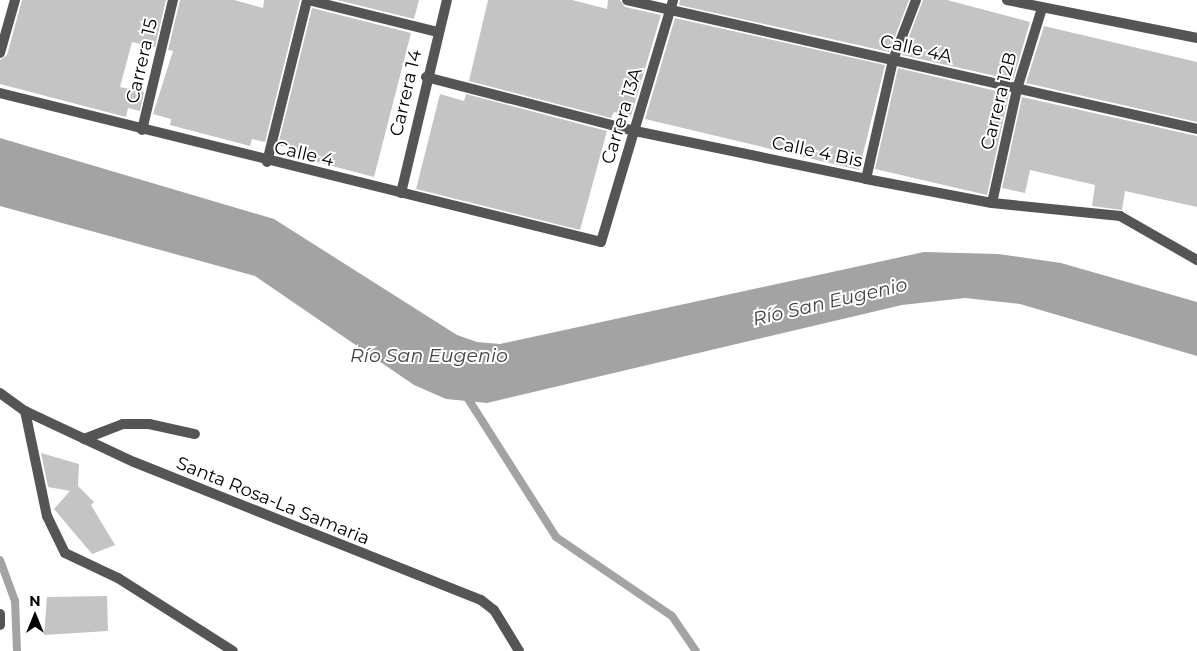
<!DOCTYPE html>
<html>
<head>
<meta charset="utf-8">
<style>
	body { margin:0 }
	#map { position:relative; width:1197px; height:651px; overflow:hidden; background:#fff; font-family:Montserrat,sans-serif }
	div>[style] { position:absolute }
	.water>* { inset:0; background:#a3a3a3 }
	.stream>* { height:8px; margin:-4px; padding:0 4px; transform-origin:4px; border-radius:4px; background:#a3a3a3 }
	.building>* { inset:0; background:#c4c4c4 }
	.service>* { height:10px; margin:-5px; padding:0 5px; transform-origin:5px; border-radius:5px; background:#555 }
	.minor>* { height:10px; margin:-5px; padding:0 5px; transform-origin:5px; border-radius:5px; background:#555 }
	span { translate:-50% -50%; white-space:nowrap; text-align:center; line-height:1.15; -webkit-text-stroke:4px #fff; paint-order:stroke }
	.street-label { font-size:18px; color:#000 }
	.water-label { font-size:19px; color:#444; font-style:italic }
	.north { position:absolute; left:10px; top:591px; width:50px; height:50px; -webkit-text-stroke:4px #fff; paint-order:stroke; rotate:0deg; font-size:14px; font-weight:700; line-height:20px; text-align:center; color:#000 }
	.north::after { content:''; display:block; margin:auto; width:18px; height:22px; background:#000; clip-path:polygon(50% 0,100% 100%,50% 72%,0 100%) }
</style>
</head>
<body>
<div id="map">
	<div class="water">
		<i style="clip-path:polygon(0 138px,274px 219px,457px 335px,477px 342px,500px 344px,924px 252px,998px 254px,1061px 263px,1197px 302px,1197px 356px,1020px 304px,965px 298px,902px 305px,487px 403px,446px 399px,414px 385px,255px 276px,0 206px)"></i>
	</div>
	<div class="stream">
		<i style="left:465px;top:394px;width:169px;rotate:57.5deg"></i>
		<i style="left:556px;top:537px;width:140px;rotate:34.3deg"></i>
		<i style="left:672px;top:616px;width:42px;rotate:55.6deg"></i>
		<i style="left:0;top:560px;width:44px;rotate:69.9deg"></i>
		<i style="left:15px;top:601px;width:50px;rotate:87.7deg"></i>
	</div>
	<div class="building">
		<i style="clip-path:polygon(22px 0,166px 0,155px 47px,132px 42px,120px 87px,144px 92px,140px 111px,128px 108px,126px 117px,0 84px,0 60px,7px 55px)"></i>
		<i style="clip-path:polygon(180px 0,234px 0,263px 8px,264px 0,300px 0,265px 142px,252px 139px,250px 146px,170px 125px,171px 119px,153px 114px,173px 51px,168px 50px)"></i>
		<i style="clip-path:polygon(337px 0,419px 0,414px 19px)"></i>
		<i style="clip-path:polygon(488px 0,572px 0,607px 9px,608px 0,620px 0,625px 7px,661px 15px,631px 116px,614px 112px,611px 118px,469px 81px)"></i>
		<i style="clip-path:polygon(680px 0,909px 0,889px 52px,679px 5px)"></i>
		<i style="clip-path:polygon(923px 0,947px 0,1030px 22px,1013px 80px,902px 55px)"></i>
		<i style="clip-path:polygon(312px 8px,411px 33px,374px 177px,294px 156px,295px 150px,278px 145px)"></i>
		<i style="clip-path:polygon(675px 18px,885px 65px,859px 170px,645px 119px)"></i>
		<i style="clip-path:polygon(1044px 26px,1197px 62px,1197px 122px,1026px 83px)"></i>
		<i style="clip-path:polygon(898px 68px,1009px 94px,987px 195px,875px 169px)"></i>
		<i style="clip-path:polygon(440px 94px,464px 101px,466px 94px,607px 131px,580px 230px,416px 189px)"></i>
		<i style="clip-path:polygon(1022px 97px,1197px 136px,1197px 207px,1125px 191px,1122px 210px,1092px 206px,1095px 185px,1030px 170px,1025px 193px,1002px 188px)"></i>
		<i style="clip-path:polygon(41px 453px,79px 464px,78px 486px,94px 502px,91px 505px,115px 545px,92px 554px,54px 509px,70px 491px,48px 487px)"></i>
		<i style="clip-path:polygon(107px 596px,108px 631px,44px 635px,47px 597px)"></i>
	</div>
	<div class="service">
		<i style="left:84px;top:439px;width:42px;rotate:-21deg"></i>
		<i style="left:123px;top:424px;width:26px"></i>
		<i style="left:149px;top:424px;width:47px;rotate:12.3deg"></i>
	</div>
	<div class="minor">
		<i style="left:308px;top:0;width:133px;rotate:13.9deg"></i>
		<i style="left:627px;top:0;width:584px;rotate:12.75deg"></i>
		<i style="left:1007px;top:0;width:194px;rotate:11.3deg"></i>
		<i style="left:0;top:53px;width:55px;rotate:-74.2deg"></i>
		<i style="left:426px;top:77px;width:216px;rotate:14.5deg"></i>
		<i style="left:635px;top:131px;width:236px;rotate:11.7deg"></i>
		<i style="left:866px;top:179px;width:128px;rotate:10.8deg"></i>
		<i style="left:992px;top:203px;width:129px;rotate:5.8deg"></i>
		<i style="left:1120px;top:216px;width:89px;rotate:29.7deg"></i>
		<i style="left:0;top:93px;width:619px;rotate:13.92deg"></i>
		<i style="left:601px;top:242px;width:252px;rotate:-73.4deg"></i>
		<i style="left:142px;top:130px;width:134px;rotate:-76.6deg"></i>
		<i style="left:267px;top:162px;width:167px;rotate:-76.1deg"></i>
		<i style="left:866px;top:179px;width:122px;rotate:-77.2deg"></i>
		<i style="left:893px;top:60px;width:64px;rotate:-69deg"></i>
		<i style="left:401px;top:193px;width:198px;rotate:-76.6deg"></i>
		<i style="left:992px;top:203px;width:117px;rotate:-77.6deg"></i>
		<i style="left:1017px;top:89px;width:85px;rotate:-72.8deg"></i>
		<i style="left:0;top:393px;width:31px;rotate:36deg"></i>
		<i style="left:25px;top:411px;width:120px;rotate:25.1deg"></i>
		<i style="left:134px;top:462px;width:373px;rotate:21.7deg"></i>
		<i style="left:481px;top:600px;width:16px;rotate:38deg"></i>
		<i style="left:494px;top:610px;width:48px;rotate:58.6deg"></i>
		<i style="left:25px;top:411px;width:107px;rotate:78.2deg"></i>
		<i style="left:47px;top:516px;width:41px;rotate:64.1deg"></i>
		<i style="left:65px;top:553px;width:59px;rotate:25.3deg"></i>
		<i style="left:118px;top:578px;width:136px;rotate:32.4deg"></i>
		<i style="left:0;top:614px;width:11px;rotate:90deg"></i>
	</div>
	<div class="street-label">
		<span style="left:916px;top:49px;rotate:13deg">Calle 4A</span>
		<span style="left:142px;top:61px;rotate:-77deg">Carrera 15</span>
		<span style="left:406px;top:93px;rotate:-77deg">Carrera 14</span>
		<span style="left:999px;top:101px;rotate:-76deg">Carrera 12B</span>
		<span style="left:622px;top:116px;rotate:-73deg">Carrera 13A</span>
		<span style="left:817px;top:152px;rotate:12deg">Calle 4 Bis</span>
		<span style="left:304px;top:154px;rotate:13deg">Calle 4</span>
		<span style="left:273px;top:501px;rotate:22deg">Santa Rosa-La Samaria</span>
	</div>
	<div class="water-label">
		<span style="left:830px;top:302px;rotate:-13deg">Río San Eugenio</span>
		<span style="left:429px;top:356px">Río San Eugenio</span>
	</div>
	<div class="north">N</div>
</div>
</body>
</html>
